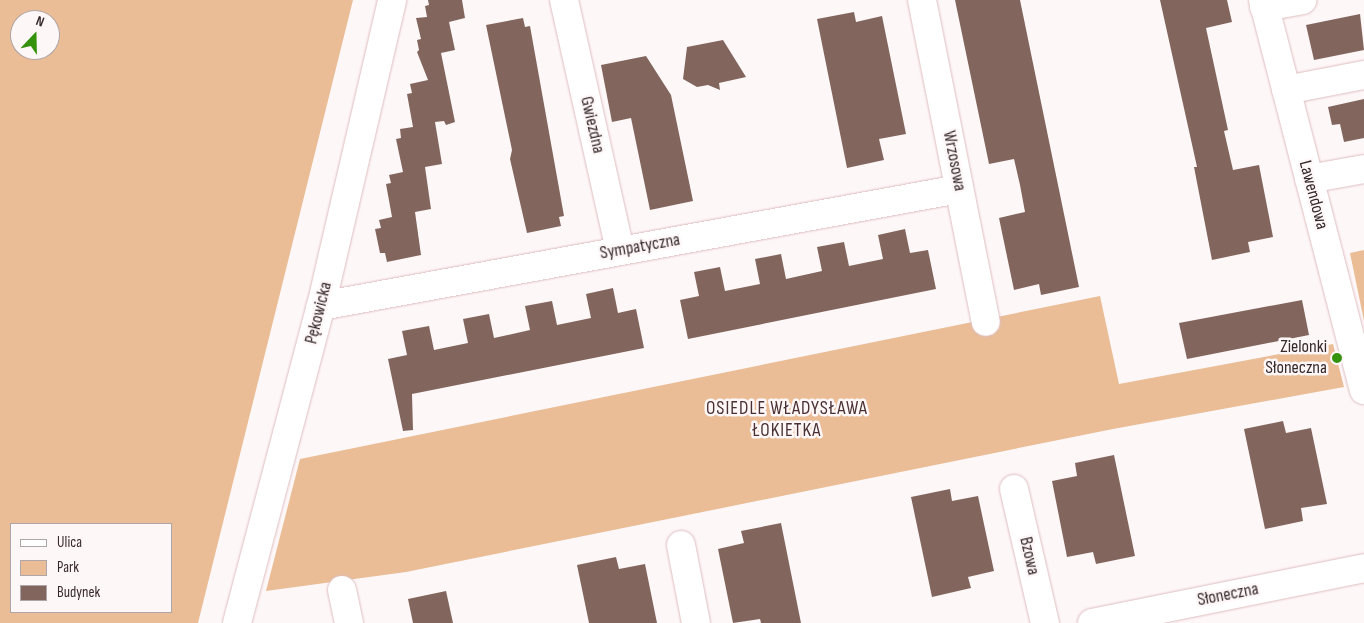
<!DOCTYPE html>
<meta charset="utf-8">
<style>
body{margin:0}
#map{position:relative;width:1364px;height:623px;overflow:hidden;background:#fef7f8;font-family:"Sofia Sans Condensed",sans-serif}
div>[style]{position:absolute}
.green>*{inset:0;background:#eabd96}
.building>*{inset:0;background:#82665e}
.roads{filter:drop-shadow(0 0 1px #debdc0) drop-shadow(0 0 1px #debdc0)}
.minor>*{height:28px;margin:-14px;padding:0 14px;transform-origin:14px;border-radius:14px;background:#fff}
.dots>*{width:14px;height:14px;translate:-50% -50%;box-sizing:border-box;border:2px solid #fef7f8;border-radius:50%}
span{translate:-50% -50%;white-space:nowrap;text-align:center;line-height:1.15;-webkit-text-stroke:5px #fef7f8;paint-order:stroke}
.street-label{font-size:18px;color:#372a2b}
.poi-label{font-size:18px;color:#372a2b}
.right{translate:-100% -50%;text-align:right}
.neighbourhood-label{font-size:19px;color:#4a3033;letter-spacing:1px}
.legend{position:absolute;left:10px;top:523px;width:162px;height:90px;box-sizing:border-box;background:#fef7f8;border:1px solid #aea5a6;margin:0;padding:6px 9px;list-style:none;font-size:15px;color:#372a2b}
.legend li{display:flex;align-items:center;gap:10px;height:25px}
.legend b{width:25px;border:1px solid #aea5a6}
.north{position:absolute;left:10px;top:10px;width:50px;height:50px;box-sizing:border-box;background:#fef7f8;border:1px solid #aea5a6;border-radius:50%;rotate:21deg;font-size:14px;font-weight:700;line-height:20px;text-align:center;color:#372a2b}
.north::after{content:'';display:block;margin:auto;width:18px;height:22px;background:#35920d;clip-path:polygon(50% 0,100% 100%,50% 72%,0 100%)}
</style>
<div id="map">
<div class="green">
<div style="clip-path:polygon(evenodd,0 0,353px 0,198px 623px,0 623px,0 0,20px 20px,50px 20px,50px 50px,20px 50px,20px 20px,0 0,171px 524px,171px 612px,11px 612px,11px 524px,171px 524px)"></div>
<div style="clip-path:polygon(1364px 250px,1364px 321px,1350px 253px)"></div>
<div style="clip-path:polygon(1100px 296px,1119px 384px,1333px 344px,1344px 387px,1113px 429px,406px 572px,266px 591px,300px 459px)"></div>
</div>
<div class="building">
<div style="clip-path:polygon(428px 0,462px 0,465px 18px,449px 22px,455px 50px,441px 53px,455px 122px,446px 125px,444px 121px,435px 122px,442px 164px,425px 167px,431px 209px,415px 212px,421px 255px,387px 262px,385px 253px,380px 253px,375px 229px,381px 228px,379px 220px,392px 217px,386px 184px,391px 183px,389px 175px,403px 172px,396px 139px,401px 138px,400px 129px,413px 127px,407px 94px,412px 93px,410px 84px,428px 80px,417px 52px,419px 50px,417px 40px,421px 39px,416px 18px,427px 17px,425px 6px,429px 5px)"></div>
<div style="clip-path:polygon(955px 0,1020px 0,1079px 287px,1041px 295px,1039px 284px,1014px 290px,999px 218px,1025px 212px,1020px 185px,1014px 159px,989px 164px)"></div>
<div style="clip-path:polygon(1160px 0,1227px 0,1232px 22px,1206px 28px,1228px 130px,1224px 131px,1233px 170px,1259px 165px,1273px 237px,1248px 242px,1250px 252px,1212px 260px,1194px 167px,1197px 167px)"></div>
<div style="clip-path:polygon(854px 12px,856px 22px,882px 16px,906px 134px,879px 139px,884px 160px,847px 168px,817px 19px)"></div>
<div style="clip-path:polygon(1360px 14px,1364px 50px,1314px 60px,1306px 25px)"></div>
<div style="clip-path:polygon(523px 18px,525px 27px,530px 26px,564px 216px,559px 217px,561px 226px,527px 233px,510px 159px,512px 150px,486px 25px)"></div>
<div style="clip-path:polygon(723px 40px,746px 77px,719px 83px,720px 90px,708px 85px,697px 87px,683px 79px,687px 47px)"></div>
<div style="clip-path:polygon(646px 56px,671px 95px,693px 201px,650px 210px,631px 118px,612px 122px,601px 65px)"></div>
<div style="clip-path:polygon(1364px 99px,1364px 138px,1344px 142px,1340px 124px,1332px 125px,1328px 107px)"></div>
<div style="clip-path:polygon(905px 229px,910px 253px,928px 250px,936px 289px,688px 339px,680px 300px,699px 296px,694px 272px,720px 267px,725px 291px,760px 284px,755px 259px,781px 254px,786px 279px,822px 271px,817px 247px,844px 242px,849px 266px,883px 259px,878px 235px)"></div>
<div style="clip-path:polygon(613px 288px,618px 313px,636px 309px,644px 348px,412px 394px,413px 430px,403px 431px,388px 359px,407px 355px,402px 331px,429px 326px,434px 350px,468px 343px,463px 319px,489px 314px,494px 338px,530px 330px,525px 306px,552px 301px,557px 325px,591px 318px,586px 294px)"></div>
<div style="clip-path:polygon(1302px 300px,1309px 335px,1187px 359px,1179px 323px)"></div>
<div style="clip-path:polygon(1283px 421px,1286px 433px,1311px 428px,1327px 504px,1301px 508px,1303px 521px,1265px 529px,1244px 429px)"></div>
<div style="clip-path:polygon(1114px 455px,1135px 556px,1096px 564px,1093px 552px,1067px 557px,1052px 481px,1077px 476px,1075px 463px)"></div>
<div style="clip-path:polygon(950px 489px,952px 501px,978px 496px,994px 571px,968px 577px,971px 588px,932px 597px,911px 497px)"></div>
<div style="clip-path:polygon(781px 523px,801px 623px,761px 623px,760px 619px,733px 623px,718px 549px,744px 543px,741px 531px)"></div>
<div style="clip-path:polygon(616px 557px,619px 569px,645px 564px,657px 623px,589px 623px,577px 565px)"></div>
<div style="clip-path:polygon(446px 591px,453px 623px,413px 623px,408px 599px)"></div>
</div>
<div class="roads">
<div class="minor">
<div style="left:564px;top:0;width:256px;rotate:77.4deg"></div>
<div style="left:922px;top:0;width:328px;rotate:78.8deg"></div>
<div style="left:1263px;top:0;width:403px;rotate:75.5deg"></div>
<div style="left:1264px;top:7px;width:39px;rotate:-10deg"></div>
<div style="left:1286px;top:90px;width:79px;rotate:-10.9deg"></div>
<div style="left:1309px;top:179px;width:56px;rotate:-10.3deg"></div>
<div style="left:321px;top:306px;width:649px;rotate:-10.39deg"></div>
<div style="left:1014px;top:489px;width:138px;rotate:77deg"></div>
<div style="left:681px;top:545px;width:79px;rotate:79.1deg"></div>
<div style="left:342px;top:590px;width:34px;rotate:78deg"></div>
<div style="left:237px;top:623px;width:328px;rotate:-75.2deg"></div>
<div style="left:321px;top:306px;width:314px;rotate:-76.9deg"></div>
<div style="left:1092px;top:623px;width:278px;rotate:-11.4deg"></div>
</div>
</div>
<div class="dots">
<div style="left:1337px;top:358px;background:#35920d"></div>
</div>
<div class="street-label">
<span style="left:592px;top:125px;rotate:77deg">Gwiezdna</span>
<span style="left:954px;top:161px;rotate:79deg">Wrzosowa</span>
<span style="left:1313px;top:195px;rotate:75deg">Lawendowa</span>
<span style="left:640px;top:247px;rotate:-10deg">Sympatyczna</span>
<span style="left:319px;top:313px;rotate:-76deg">Pękowicka</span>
<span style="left:1029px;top:556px;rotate:77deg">Bzowa</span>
<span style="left:1228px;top:595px;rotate:-11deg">Słoneczna</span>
</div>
<div class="poi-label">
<span class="right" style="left:1327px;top:358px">Zielonki<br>Słoneczna</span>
</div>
<div class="neighbourhood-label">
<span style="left:787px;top:420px">OSIEDLE WŁADYSŁAWA<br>ŁOKIETKA</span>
</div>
<ul class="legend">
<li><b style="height:6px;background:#fff"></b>Ulica</li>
<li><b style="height:14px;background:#eabd96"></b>Park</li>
<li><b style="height:14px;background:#82665e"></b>Budynek</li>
</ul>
<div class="north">N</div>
</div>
